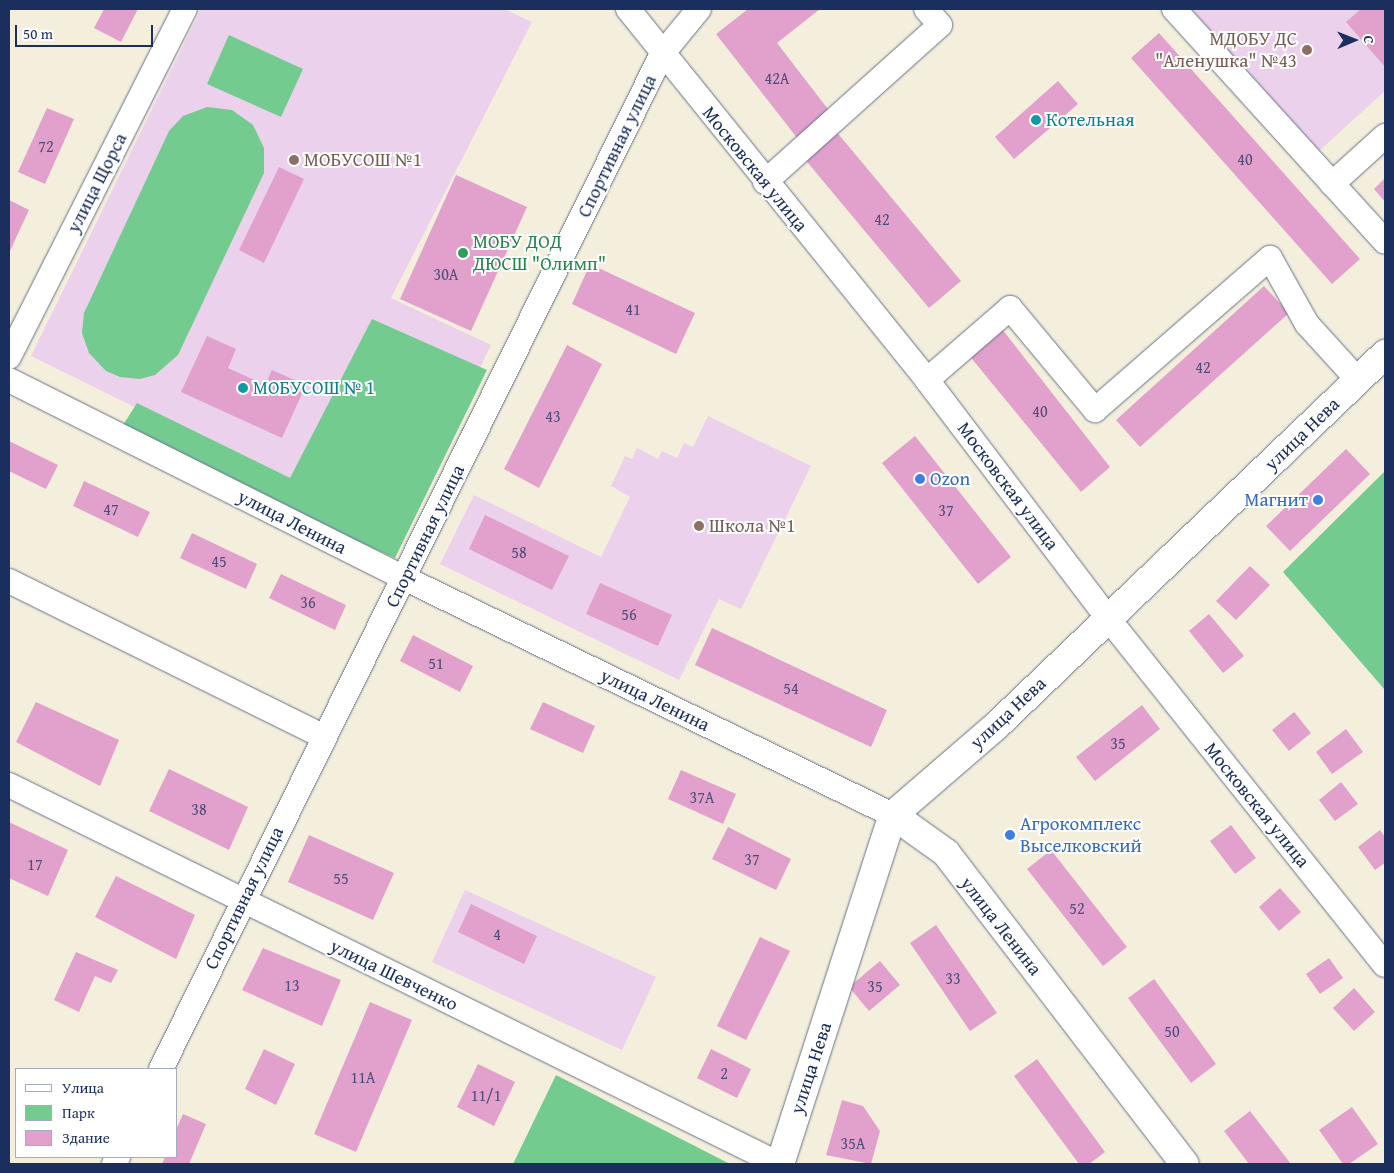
<!DOCTYPE html>
<meta charset="utf-8">
<style>
body{margin:0}
#map{position:relative;width:1394px;height:1173px;overflow:hidden;background:#f4efdc;font-family:"Gentium Book Plus",serif}
div>[style]{position:absolute}
.built>*{inset:0;background:#ebd1eb}
.green>*{inset:0;background:#74cb90}
.building>*{inset:0;background:#e2a1cd}
.roads{filter:drop-shadow(0 0 1px #67728a) drop-shadow(0 0 1px #67728a)}
.minor>*{height:24px;margin:-12px;padding:0 12px;transform-origin:12px;border-radius:12px;background:#fff}
.major>*{height:28px;margin:-14px;padding:0 14px;transform-origin:14px;border-radius:14px;background:#fff}
.dots>*{width:14px;height:14px;translate:-50% -50%;box-sizing:border-box;border:2px solid #fff;border-radius:50%}
span{translate:-50% -50%;white-space:nowrap;text-align:center;line-height:1.15;-webkit-text-stroke:4px #fff;paint-order:stroke}
.number-label{font-size:16px;color:#4d4c7a}
.number-label span{-webkit-text-stroke-width:0}
.education-label{font-size:19px;color:#785e54}
.right{translate:-100% -50%;text-align:right}
.left{translate:0 -50%;text-align:left}
.culture-label{font-size:19px;color:#0d838f}
.street-label{font-size:19px;color:#1b2f5e}
.leisure-label{font-size:19px;color:#27864d}
.shop-label{font-size:19px;color:#366cbe}
.frame{position:absolute;inset:0;border:10px solid #1b2f5e;pointer-events:none}
.legend{position:absolute;left:15px;top:1068px;width:162px;height:90px;box-sizing:border-box;background:#fff;border:1px solid #a4acbf;margin:0;padding:6px 9px;list-style:none;font-size:15px;color:#1b2f5e}
.legend li{display:flex;align-items:center;gap:10px;height:25px}
.legend b{width:25px;border:1px solid #a4acbf}
.north{position:absolute;left:1329px;top:15px;width:50px;height:50px;-webkit-text-stroke:4px #fff;paint-order:stroke;rotate:89deg;font-size:14px;font-weight:700;line-height:20px;text-align:center;color:#1b2f5e}
.north::after{content:'';display:block;margin:auto;width:18px;height:22px;background:#1b2f5e;clip-path:polygon(50% 0,100% 100%,50% 72%,0 100%)}
.scale{position:absolute;left:15px;top:25px;width:138px;height:22px;box-sizing:border-box;border:2px solid #1b2f5e;border-top:0;padding-left:6px;font-size:15px;line-height:18px;white-space:nowrap;color:#1b2f5e;-webkit-text-stroke:4px #fff;paint-order:stroke}
</style>
<div id="map">
<div class="built">
<div style="clip-path:polygon(201px 9px,504px 9px,532px 22px,391px 298px,491px 345px,399px 537px,31px 356px)"></div>
<div style="clip-path:polygon(1191px 9px,1385px 9px,1385px 91px,1319px 151px)"></div>
<div style="clip-path:polygon(708px 416px,811px 466px,741px 609px,719px 599px,679px 680px,440px 564px,474px 495px,601px 557px,630px 497px,611px 486px,625px 456px,632px 459px,637px 448px,658px 459px,662px 451px,677px 458px,684px 443px,693px 447px)"></div>
<div style="clip-path:polygon(465px 890px,656px 977px,622px 1050px,432px 962px)"></div>
</div>
<div class="green">
<div style="clip-path:polygon(229px 35px,303px 69px,281px 117px,207px 84px)"></div>
<div style="clip-path:polygon(207px 107px,232px 110px,253px 125px,264px 148px,264px 173px,178px 355px,155px 375px,140px 379px,120px 377px,106px 371px,89px 353px,82px 333px,84px 313px,169px 131px,183px 116px)"></div>
<div style="clip-path:polygon(372px 319px,487px 370px,395px 558px,277px 505px,123px 425px,137px 403px,290px 478px)"></div>
<div style="clip-path:polygon(1385px 471px,1385px 690px,1283px 572px)"></div>
<div style="clip-path:polygon(556px 1075px,730px 1164px,513px 1164px)"></div>
</div>
<div class="building">
<div style="clip-path:polygon(104px 9px,138px 9px,121px 42px,94px 28px)"></div>
<div style="clip-path:polygon(748px 9px,820px 9px,777px 43px,831px 113px,798px 139px,716px 34px)"></div>
<div style="clip-path:polygon(1361px 9px,1385px 9px,1385px 67px,1346px 22px)"></div>
<div style="clip-path:polygon(1159px 33px,1360px 259px,1332px 284px,1131px 58px)"></div>
<div style="clip-path:polygon(1058px 81px,1078px 104px,1014px 159px,995px 137px)"></div>
<div style="clip-path:polygon(47px 108px,74px 119px,45px 184px,18px 172px)"></div>
<div style="clip-path:polygon(835px 130px,961px 281px,929px 308px,803px 157px)"></div>
<div style="clip-path:polygon(279px 167px,304px 179px,264px 263px,239px 250px)"></div>
<div style="clip-path:polygon(456px 175px,527px 207px,471px 331px,400px 299px)"></div>
<div style="clip-path:polygon(1385px 178px,1385px 202px,1374px 189px)"></div>
<div style="clip-path:polygon(9px 200px,29px 210px,9px 253px)"></div>
<div style="clip-path:polygon(590px 264px,695px 313px,676px 354px,572px 304px)"></div>
<div style="clip-path:polygon(1264px 286px,1289px 313px,1140px 447px,1116px 420px)"></div>
<div style="clip-path:polygon(1002px 329px,1110px 467px,1081px 492px,968px 354px)"></div>
<div style="clip-path:polygon(207px 336px,236px 349px,228px 368px,265px 385px,272px 370px,306px 385px,282px 438px,181px 392px)"></div>
<div style="clip-path:polygon(567px 345px,602px 364px,539px 488px,504px 469px)"></div>
<div style="clip-path:polygon(915px 436px,1011px 557px,978px 584px,882px 463px)"></div>
<div style="clip-path:polygon(9px 441px,58px 465px,46px 489px,9px 471px)"></div>
<div style="clip-path:polygon(1346px 449px,1370px 474px,1290px 551px,1266px 526px)"></div>
<div style="clip-path:polygon(84px 481px,150px 512px,138px 537px,73px 506px)"></div>
<div style="clip-path:polygon(485px 515px,569px 556px,552px 590px,469px 549px)"></div>
<div style="clip-path:polygon(192px 533px,257px 564px,246px 589px,180px 558px)"></div>
<div style="clip-path:polygon(1250px 566px,1270px 585px,1236px 620px,1216px 601px)"></div>
<div style="clip-path:polygon(281px 574px,346px 605px,335px 630px,269px 598px)"></div>
<div style="clip-path:polygon(600px 583px,672px 615px,658px 646px,586px 614px)"></div>
<div style="clip-path:polygon(1209px 614px,1244px 656px,1223px 673px,1189px 631px)"></div>
<div style="clip-path:polygon(712px 628px,887px 710px,871px 747px,695px 665px)"></div>
<div style="clip-path:polygon(413px 635px,473px 666px,460px 692px,400px 661px)"></div>
<div style="clip-path:polygon(36px 702px,119px 740px,100px 786px,16px 742px)"></div>
<div style="clip-path:polygon(543px 702px,595px 726px,583px 753px,530px 729px)"></div>
<div style="clip-path:polygon(1142px 705px,1160px 729px,1095px 781px,1076px 757px)"></div>
<div style="clip-path:polygon(1294px 712px,1311px 733px,1289px 751px,1272px 730px)"></div>
<div style="clip-path:polygon(1346px 729px,1363px 752px,1332px 774px,1316px 752px)"></div>
<div style="clip-path:polygon(169px 769px,248px 807px,229px 850px,149px 811px)"></div>
<div style="clip-path:polygon(681px 770px,736px 794px,723px 824px,668px 799px)"></div>
<div style="clip-path:polygon(1341px 782px,1358px 804px,1335px 821px,1319px 800px)"></div>
<div style="clip-path:polygon(9px 822px,68px 850px,48px 896px,9px 878px)"></div>
<div style="clip-path:polygon(1231px 825px,1256px 858px,1235px 874px,1210px 841px)"></div>
<div style="clip-path:polygon(728px 827px,791px 859px,776px 890px,712px 859px)"></div>
<div style="clip-path:polygon(1380px 830px,1385px 837px,1385px 863px,1375px 870px,1358px 847px)"></div>
<div style="clip-path:polygon(309px 835px,394px 873px,373px 920px,288px 882px)"></div>
<div style="clip-path:polygon(1051px 850px,1127px 947px,1103px 966px,1027px 869px)"></div>
<div style="clip-path:polygon(116px 876px,195px 915px,176px 959px,95px 917px)"></div>
<div style="clip-path:polygon(1280px 888px,1301px 912px,1279px 931px,1259px 907px)"></div>
<div style="clip-path:polygon(471px 904px,537px 936px,524px 964px,458px 932px)"></div>
<div style="clip-path:polygon(936px 925px,997px 1013px,970px 1031px,910px 943px)"></div>
<div style="clip-path:polygon(760px 937px,790px 951px,746px 1040px,717px 1026px)"></div>
<div style="clip-path:polygon(263px 948px,341px 980px,322px 1026px,242px 990px)"></div>
<div style="clip-path:polygon(76px 952px,118px 970px,111px 983px,95px 976px,79px 1012px,54px 1000px)"></div>
<div style="clip-path:polygon(1329px 958px,1343px 978px,1320px 994px,1306px 974px)"></div>
<div style="clip-path:polygon(880px 961px,900px 985px,869px 1011px,849px 987px)"></div>
<div style="clip-path:polygon(1154px 979px,1216px 1064px,1191px 1083px,1128px 998px)"></div>
<div style="clip-path:polygon(1354px 988px,1375px 1012px,1354px 1031px,1333px 1008px)"></div>
<div style="clip-path:polygon(370px 1002px,412px 1020px,356px 1152px,314px 1134px)"></div>
<div style="clip-path:polygon(264px 1049px,295px 1064px,276px 1105px,245px 1089px)"></div>
<div style="clip-path:polygon(711px 1049px,751px 1069px,737px 1098px,697px 1078px)"></div>
<div style="clip-path:polygon(1037px 1059px,1105px 1152px,1089px 1164px,1079px 1164px,1014px 1076px)"></div>
<div style="clip-path:polygon(478px 1064px,515px 1082px,494px 1126px,457px 1107px)"></div>
<div style="clip-path:polygon(842px 1100px,863px 1106px,880px 1131px,871px 1164px,826px 1155px)"></div>
<div style="clip-path:polygon(1352px 1107px,1378px 1144px,1349px 1164px,1343px 1164px,1319px 1130px)"></div>
<div style="clip-path:polygon(1250px 1111px,1291px 1164px,1249px 1164px,1224px 1131px)"></div>
<div style="clip-path:polygon(183px 1114px,206px 1124px,189px 1164px,162px 1164px,165px 1157px,176px 1157px,176px 1130px)"></div>
</div>
<div class="roads">
<div class="minor">
<div style="left:628px;top:9px;width:476px;rotate:51.1deg"></div>
<div style="left:927px;top:380px;width:298px;rotate:52.8deg"></div>
<div style="left:1107px;top:617px;width:445px;rotate:51.4deg"></div>
<div style="left:1174px;top:9px;width:314px;rotate:47.8deg"></div>
<div style="left:765px;top:182px;width:235px;rotate:-41.9deg"></div>
<div style="left:940px;top:25px;width:21px;rotate:-131deg"></div>
<div style="left:1332px;top:184px;width:72px;rotate:-42.2deg"></div>
<div style="left:9px;top:357px;width:390px;rotate:-63.2deg"></div>
<div style="left:9px;top:380px;width:442px;rotate:26.6deg"></div>
<div style="left:404px;top:578px;width:543px;rotate:25.86deg"></div>
<div style="left:927px;top:380px;width:110px;rotate:-40.9deg"></div>
<div style="left:1010px;top:308px;width:133px;rotate:50.2deg"></div>
<div style="left:1095px;top:410px;width:232px;rotate:-41deg"></div>
<div style="left:1270px;top:258px;width:76px;rotate:60.7deg"></div>
<div style="left:1307px;top:324px;width:76px;rotate:47.7deg"></div>
<div style="left:9px;top:581px;width:352px;rotate:26.3deg"></div>
<div style="left:9px;top:785px;width:858px;rotate:26.21deg"></div>
<div style="left:161px;top:1069px;width:1132px;rotate:-63.73deg"></div>
<div style="left:662px;top:54px;width:58px;rotate:-50.6deg"></div>
<div style="left:114px;top:1164px;width:8px;rotate:-60deg"></div>
</div>
<div class="major">
<div style="left:893px;top:815px;width:65px;rotate:35.6deg"></div>
<div style="left:946px;top:853px;width:392px;rotate:52.5deg"></div>
<div style="left:780px;top:1164px;width:367px;rotate:-72.1deg"></div>
<div style="left:893px;top:815px;width:135px;rotate:-40.8deg"></div>
<div style="left:995px;top:727px;width:540px;rotate:-43.72deg"></div>
</div>
</div>
<div class="dots">
<div style="left:1307px;top:50px;background:#8d6e63"></div>
<div style="left:1036px;top:120px;background:#0f9aa8"></div>
<div style="left:294px;top:160px;background:#8d6e63"></div>
<div style="left:463px;top:253px;background:#2e9e5b"></div>
<div style="left:243px;top:388px;background:#0f9aa8"></div>
<div style="left:920px;top:479px;background:#3f7fe0"></div>
<div style="left:1318px;top:500px;background:#3f7fe0"></div>
<div style="left:699px;top:526px;background:#8d6e63"></div>
<div style="left:1010px;top:835px;background:#3f7fe0"></div>
</div>
<div class="number-label">
<span style="left:777px;top:78px">42А</span>
<span style="left:46px;top:146px">72</span>
<span style="left:1245px;top:159px">40</span>
<span style="left:882px;top:219px">42</span>
<span style="left:446px;top:274px">30А</span>
<span style="left:633px;top:309px">41</span>
<span style="left:1203px;top:367px">42</span>
<span style="left:1040px;top:411px">40</span>
<span style="left:553px;top:416px">43</span>
<span style="left:111px;top:509px">47</span>
<span style="left:946px;top:510px">37</span>
<span style="left:519px;top:552px">58</span>
<span style="left:219px;top:561px">45</span>
<span style="left:308px;top:602px">36</span>
<span style="left:629px;top:614px">56</span>
<span style="left:436px;top:663px">51</span>
<span style="left:791px;top:688px">54</span>
<span style="left:1118px;top:743px">35</span>
<span style="left:702px;top:797px">37А</span>
<span style="left:199px;top:809px">38</span>
<span style="left:752px;top:859px">37</span>
<span style="left:35px;top:864px">17</span>
<span style="left:341px;top:878px">55</span>
<span style="left:1077px;top:908px">52</span>
<span style="left:497px;top:934px">4</span>
<span style="left:953px;top:978px">33</span>
<span style="left:292px;top:985px">13</span>
<span style="left:875px;top:986px">35</span>
<span style="left:1172px;top:1031px">50</span>
<span style="left:724px;top:1073px">2</span>
<span style="left:363px;top:1077px">11А</span>
<span style="left:486px;top:1095px">11/1</span>
<span style="left:853px;top:1143px">35А</span>
</div>
<div class="education-label">
<span class="right" style="left:1297px;top:50px">МДОБУ ДС<br>"Аленушка" №43</span>
<span class="left" style="left:304px;top:160px">МОБУСОШ №1</span>
<span class="left" style="left:709px;top:526px">Школа №1</span>
</div>
<div class="culture-label">
<span class="left" style="left:1046px;top:120px">Котельная</span>
<span class="left" style="left:253px;top:388px">МОБУСОШ № 1</span>
</div>
<div class="street-label">
<span style="left:617px;top:146px;rotate:-64deg">Спортивная улица</span>
<span style="left:755px;top:169px;rotate:51deg">Московская улица</span>
<span style="left:97px;top:183px;rotate:-63deg">улица Щорса</span>
<span style="left:1302px;top:434px;rotate:-44deg">улица Нева</span>
<span style="left:1008px;top:486px;rotate:53deg">Московская улица</span>
<span style="left:292px;top:522px;rotate:27deg">улица Ленина</span>
<span style="left:425px;top:536px;rotate:-64deg">Спортивная улица</span>
<span style="left:655px;top:700px;rotate:26deg">улица Ленина</span>
<span style="left:1008px;top:713px;rotate:-43deg">улица Нева</span>
<span style="left:1257px;top:805px;rotate:51deg">Московская улица</span>
<span style="left:244px;top:898px;rotate:-64deg">Спортивная улица</span>
<span style="left:1001px;top:926px;rotate:52deg">улица Ленина</span>
<span style="left:394px;top:975px;rotate:26deg">улица Шевченко</span>
<span style="left:811px;top:1068px;rotate:-72deg">улица Нева</span>
</div>
<div class="leisure-label">
<span class="left" style="left:473px;top:253px">МОБУ ДОД<br>ДЮСШ "Олимп"</span>
</div>
<div class="shop-label">
<span class="left" style="left:930px;top:479px">Ozon</span>
<span class="right" style="left:1308px;top:500px">Магнит</span>
<span class="left" style="left:1020px;top:835px">Агрокомплекс<br>Выселковский</span>
</div>
<div class="frame"></div>
<ul class="legend">
<li><b style="height:6px;background:#fff"></b>Улица</li>
<li><b style="height:14px;background:#74cb90"></b>Парк</li>
<li><b style="height:14px;background:#e2a1cd"></b>Здание</li>
</ul>
<div class="north">С</div>
<div class="scale">50 m</div>
</div>
